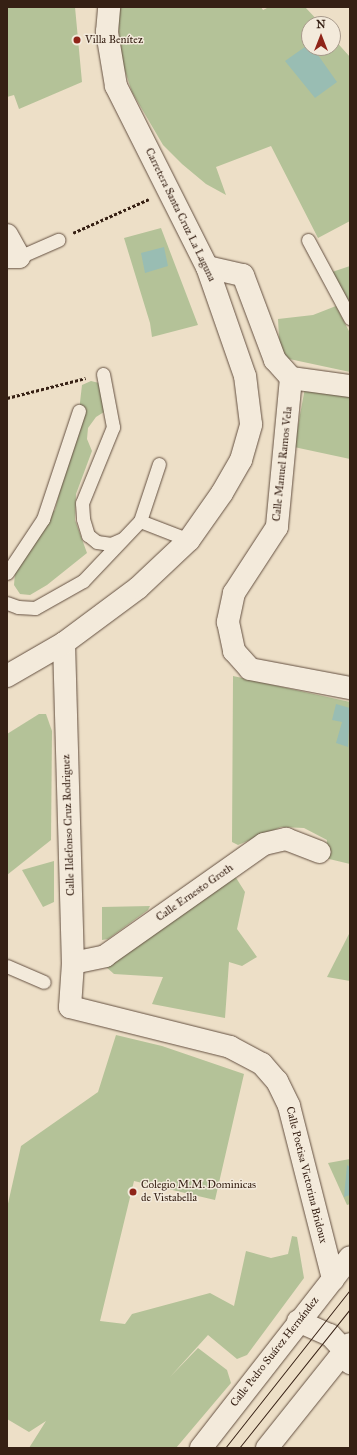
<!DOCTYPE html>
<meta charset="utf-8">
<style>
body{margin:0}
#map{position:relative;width:357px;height:1455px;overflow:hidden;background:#eddfc7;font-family:"IM FELL Great Primer",serif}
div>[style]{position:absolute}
.green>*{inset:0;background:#b4c298}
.water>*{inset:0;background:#99bdb3}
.path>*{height:2.5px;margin-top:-1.25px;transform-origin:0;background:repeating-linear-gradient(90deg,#362014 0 3px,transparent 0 5px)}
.roads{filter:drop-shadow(0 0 1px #645041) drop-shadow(0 0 1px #645041)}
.service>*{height:13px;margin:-6.5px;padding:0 6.5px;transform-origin:6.5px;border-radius:6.5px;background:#f3eadb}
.minor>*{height:22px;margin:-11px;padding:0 11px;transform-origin:11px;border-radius:11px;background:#f3eadb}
.tertiary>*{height:22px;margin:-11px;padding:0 11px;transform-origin:11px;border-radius:11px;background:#f3eadb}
.secondary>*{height:22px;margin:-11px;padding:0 11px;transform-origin:11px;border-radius:11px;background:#f3eadb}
.tram>*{height:1px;margin:-0.5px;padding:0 0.5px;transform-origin:0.5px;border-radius:0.5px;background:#362014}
.dots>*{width:11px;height:11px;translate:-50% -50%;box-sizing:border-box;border:2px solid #f3eadb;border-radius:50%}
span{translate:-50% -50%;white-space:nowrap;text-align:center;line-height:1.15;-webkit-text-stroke:3px #f3eadb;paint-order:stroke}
.poi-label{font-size:11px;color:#362014}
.left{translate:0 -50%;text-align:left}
.street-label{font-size:11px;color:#362014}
.frame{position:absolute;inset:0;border:8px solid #362014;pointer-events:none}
.north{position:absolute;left:301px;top:16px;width:40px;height:40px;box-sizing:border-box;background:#f3eadb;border:1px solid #a7998b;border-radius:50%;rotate:0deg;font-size:11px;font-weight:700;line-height:16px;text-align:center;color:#362014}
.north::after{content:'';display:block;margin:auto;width:14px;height:18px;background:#8f2418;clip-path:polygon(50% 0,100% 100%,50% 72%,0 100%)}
</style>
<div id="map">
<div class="green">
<div style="clip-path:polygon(7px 7px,75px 7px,82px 82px,19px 109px,14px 95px,7px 97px)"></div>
<div style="clip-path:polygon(120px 7px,261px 7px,263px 10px,269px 7px,305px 7px,321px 24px,309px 24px,309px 48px,333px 48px,333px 38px,350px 57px,350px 221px,318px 238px,271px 146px,216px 167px,226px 195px,206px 184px,182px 164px,163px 145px,132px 92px,122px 62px,117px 12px)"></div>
<div style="clip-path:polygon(161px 228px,198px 325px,152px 337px,150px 323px,124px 238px)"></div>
<div style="clip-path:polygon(350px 266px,350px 304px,332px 272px)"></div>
<div style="clip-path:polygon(336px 306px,350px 333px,350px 372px,280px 357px,278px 319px,313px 315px)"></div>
<div style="clip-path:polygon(91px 381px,99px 383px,104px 412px,96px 417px,88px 428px,87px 439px,92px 451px,76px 494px,75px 520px,87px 553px,47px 585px,30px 595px,20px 594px,14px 585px,15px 573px,43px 519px,55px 510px,79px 411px,82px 385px)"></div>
<div style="clip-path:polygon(305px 388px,350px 394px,350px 459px,294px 447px)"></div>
<div style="clip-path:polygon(233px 676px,350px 702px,350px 864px,325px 858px,327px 840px,304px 828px,281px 827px,238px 845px,232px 842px)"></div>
<div style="clip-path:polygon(39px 714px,46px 714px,52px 731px,51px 840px,7px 875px,7px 734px)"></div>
<div style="clip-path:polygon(54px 861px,54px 902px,43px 907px,22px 870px)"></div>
<div style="clip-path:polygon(233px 873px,245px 892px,237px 929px,257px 957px,242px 966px,229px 962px,225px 1018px,152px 1004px,163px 977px,114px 974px,105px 966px)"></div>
<div style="clip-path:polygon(150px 906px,148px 910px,108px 939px,102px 940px,102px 907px)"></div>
<div style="clip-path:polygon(350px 932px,350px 981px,327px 977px)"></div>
<div style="clip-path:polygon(116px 1035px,162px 1046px,244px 1074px,215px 1200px,134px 1181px,100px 1321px,125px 1324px,132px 1314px,210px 1293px,234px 1306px,246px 1251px,271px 1258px,288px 1254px,292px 1236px,297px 1237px,304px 1278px,247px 1355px,237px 1359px,208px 1335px,170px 1377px,198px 1348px,227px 1370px,231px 1383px,176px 1448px,29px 1448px,46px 1421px,29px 1432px,7px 1419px,7px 1208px,21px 1146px,98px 1092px)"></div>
<div style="clip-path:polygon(350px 1159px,350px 1204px,347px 1205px,328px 1163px)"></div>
</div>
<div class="water">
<div style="clip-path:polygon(309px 44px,309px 48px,313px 48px,337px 82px,315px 98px,285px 61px)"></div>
<div style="clip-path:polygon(164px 247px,168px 266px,145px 273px,141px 253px)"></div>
<div style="clip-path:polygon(336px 704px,350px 708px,348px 747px,336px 743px,342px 722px,332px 720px)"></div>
<div style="clip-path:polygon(347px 1165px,350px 1167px,350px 1195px,344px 1197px)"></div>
</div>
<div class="path">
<div style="left:73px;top:233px;width:83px;rotate:-24.1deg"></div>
<div style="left:7px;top:398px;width:81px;rotate:-14.2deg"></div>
</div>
<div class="roads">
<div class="service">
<div style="left:308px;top:240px;width:89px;rotate:61.7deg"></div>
<div style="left:19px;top:257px;width:43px;rotate:-23.6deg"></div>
<div style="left:103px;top:374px;width:54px;rotate:79.3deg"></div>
<div style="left:113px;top:427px;width:82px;rotate:112.2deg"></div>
<div style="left:82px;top:503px;width:16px;rotate:86deg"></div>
<div style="left:83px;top:519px;width:17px;rotate:73deg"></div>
<div style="left:88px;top:535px;width:11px;rotate:38deg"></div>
<div style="left:97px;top:542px;width:14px;rotate:8deg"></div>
<div style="left:111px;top:544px;width:12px;rotate:-24deg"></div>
<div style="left:140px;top:521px;width:53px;rotate:21.2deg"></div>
<div style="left:7px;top:573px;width:65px;rotate:-56.3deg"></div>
<div style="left:43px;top:519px;width:114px;rotate:-71.6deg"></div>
<div style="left:7px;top:603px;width:12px;rotate:20deg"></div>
<div style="left:18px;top:607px;width:17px;rotate:3deg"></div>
<div style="left:35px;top:608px;width:55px;rotate:-29.4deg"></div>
<div style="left:83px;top:581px;width:83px;rotate:-46.5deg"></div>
<div style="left:140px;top:521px;width:60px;rotate:-71.6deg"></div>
<div style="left:7px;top:966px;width:40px;rotate:23.4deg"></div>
</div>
<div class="minor">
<div style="left:7px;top:235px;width:25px;rotate:61deg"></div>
<div style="left:19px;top:257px;width:12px;rotate:180deg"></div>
<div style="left:207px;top:267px;width:37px;rotate:13deg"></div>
<div style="left:243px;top:275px;width:91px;rotate:69.4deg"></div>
<div style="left:275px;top:360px;width:24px;rotate:48deg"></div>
<div style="left:291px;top:378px;width:60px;rotate:7.7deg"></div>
<div style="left:291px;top:378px;width:150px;rotate:95.4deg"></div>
<div style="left:277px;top:527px;width:79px;rotate:123.1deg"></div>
<div style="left:234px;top:593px;width:30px;rotate:102deg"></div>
<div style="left:228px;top:622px;width:30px;rotate:78deg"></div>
<div style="left:234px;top:651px;width:24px;rotate:48deg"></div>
<div style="left:250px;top:669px;width:102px;rotate:10.8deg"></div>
<div style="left:64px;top:643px;width:320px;rotate:88.4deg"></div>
<div style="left:73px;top:963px;width:44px;rotate:93.9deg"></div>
<div style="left:70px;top:1007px;width:165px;rotate:14deg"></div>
<div style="left:230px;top:1047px;width:36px;rotate:28deg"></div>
<div style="left:262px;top:1064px;width:23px;rotate:49deg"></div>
<div style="left:277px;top:1081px;width:28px;rotate:64deg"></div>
<div style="left:289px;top:1106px;width:179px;rotate:75.7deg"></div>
<div style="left:73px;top:963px;width:33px;rotate:-12deg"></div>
<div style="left:105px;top:956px;width:194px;rotate:-35.2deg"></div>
<div style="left:264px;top:844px;width:23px;rotate:-13deg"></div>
<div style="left:286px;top:839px;width:36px;rotate:21deg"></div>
<div style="left:298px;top:1321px;width:35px;rotate:24deg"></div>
<div style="left:330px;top:1335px;width:22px;rotate:47deg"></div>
<div style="left:345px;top:1351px;width:13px;rotate:67deg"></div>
</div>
<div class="tertiary">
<div style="left:201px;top:1448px;width:242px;rotate:-52deg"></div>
<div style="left:267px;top:1448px;width:133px;rotate:-51.4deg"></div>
</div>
<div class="secondary">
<div style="left:7px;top:676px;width:66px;rotate:-30.1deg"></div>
<div style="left:64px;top:643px;width:92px;rotate:-36.6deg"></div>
<div style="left:138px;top:588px;width:70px;rotate:-43.3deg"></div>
<div style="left:189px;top:540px;width:57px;rotate:-54.9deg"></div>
<div style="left:222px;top:493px;width:38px;rotate:-60deg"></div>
<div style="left:241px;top:460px;width:37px;rotate:-74deg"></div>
<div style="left:251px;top:424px;width:48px;rotate:-97.1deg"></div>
<div style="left:245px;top:376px;width:115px;rotate:-109.2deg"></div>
<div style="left:207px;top:267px;width:203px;rotate:-116.7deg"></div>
<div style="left:116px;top:86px;width:55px;rotate:-99.5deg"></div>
<div style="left:107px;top:32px;width:25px;rotate:-85deg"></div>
</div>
</div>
<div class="tram">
<div style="left:225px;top:1448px;width:201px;rotate:-51.7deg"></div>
<div style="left:239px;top:1448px;width:178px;rotate:-51.4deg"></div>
</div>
<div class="dots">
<div style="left:77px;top:40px;background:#8f2418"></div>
<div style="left:133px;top:1192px;background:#8f2418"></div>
</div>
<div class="poi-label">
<span class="left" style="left:85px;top:40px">Villa Benítez</span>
<span class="left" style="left:141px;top:1192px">Colegio M.M. Dominicas<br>de Vistabella</span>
</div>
<div class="street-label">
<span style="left:180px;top:215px;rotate:64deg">Carretera Santa Cruz La Laguna</span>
<span style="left:283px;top:464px;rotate:-84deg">Calle Manuel Ramos Vela</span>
<span style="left:69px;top:825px;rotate:-92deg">Calle Ildefonso Cruz Rodriguez</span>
<span style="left:195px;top:893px;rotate:-35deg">Calle Ernesto Groth</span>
<span style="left:306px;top:1175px;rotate:76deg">Calle Poetisa Victorina Bridoux</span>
<span style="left:275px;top:1352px;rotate:-52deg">Calle Pedro Suárez Hernández</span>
</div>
<div class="frame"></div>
<div class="north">N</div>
</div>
